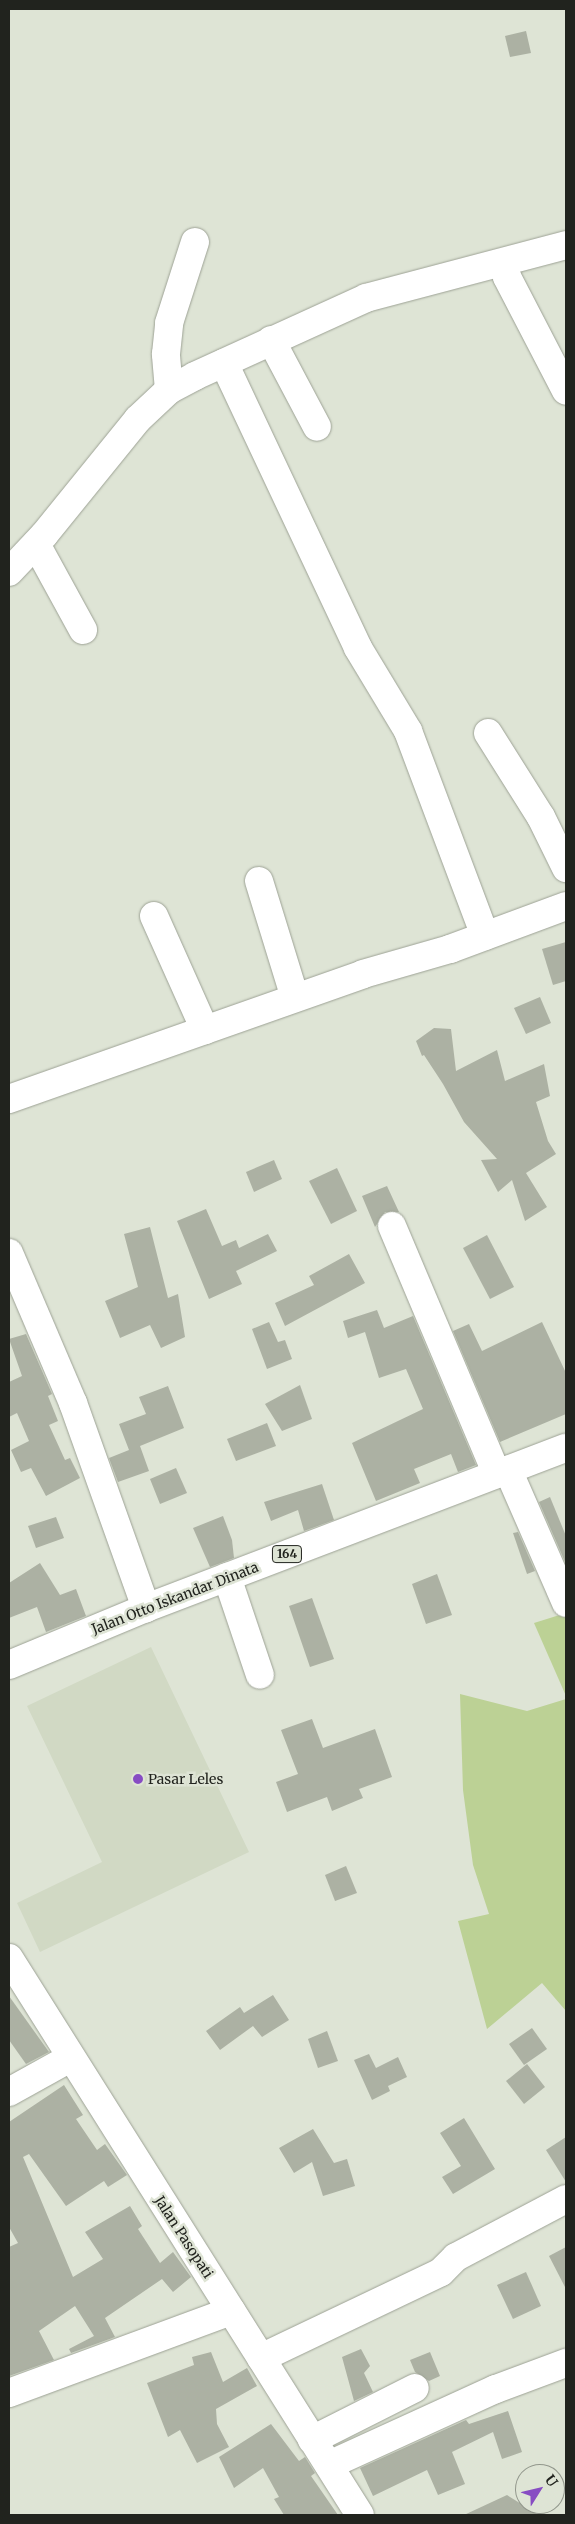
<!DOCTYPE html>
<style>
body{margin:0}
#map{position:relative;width:575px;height:2524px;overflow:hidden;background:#dee4d5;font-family:Merriweather,serif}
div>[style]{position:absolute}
.built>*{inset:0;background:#d1d9c4}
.green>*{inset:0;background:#bcd195}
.building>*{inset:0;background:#acb1a3}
.roads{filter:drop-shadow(0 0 1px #9da295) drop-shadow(0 0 1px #9da295)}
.minor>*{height:28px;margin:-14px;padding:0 14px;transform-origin:14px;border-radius:14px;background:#fff}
.major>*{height:28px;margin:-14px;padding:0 14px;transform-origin:14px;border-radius:14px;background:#fff}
.dots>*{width:14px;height:14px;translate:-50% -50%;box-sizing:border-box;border:2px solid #dee4d5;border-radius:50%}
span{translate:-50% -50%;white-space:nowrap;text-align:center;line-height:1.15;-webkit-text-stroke:5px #dee4d5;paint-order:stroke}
.shield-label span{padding:1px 4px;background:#dee4d5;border:1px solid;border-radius:4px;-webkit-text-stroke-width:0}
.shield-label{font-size:12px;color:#21231e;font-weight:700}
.street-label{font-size:14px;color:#21231e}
.poi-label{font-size:14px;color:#21231e}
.left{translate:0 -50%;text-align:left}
.frame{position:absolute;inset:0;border:10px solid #21231e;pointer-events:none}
.north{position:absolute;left:515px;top:2464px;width:50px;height:50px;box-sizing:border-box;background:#dee4d5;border:1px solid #92978c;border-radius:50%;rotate:54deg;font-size:14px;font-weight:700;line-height:20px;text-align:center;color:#21231e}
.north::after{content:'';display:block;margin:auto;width:18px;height:22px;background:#874cc3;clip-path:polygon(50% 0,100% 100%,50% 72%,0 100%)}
</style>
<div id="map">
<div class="built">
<div style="clip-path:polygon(151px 1647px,249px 1852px,40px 1952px,17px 1903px,102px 1862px,27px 1706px)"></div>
</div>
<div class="green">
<div style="clip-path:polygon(566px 1613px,566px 1696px,534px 1623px)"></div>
<div style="clip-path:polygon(460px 1694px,527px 1711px,566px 1699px,566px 2011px,542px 1983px,487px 2029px,458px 1921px,489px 1914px,473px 1865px,463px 1790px)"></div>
</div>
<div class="building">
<div style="clip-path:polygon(526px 31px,531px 53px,510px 57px,505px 36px)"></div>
<div style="clip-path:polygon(566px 942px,566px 981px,553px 985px,542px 949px)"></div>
<div style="clip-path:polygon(540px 997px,551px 1023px,526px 1034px,514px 1008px)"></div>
<div style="clip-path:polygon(434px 1028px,451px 1029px,456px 1071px,497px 1050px,505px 1081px,544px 1064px,550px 1096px,536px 1102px,548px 1141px,556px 1154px,526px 1173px,547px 1207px,525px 1221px,512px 1180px,498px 1192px,481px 1160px,497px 1159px,464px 1122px,443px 1084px,424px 1055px,422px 1056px,416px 1041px)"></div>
<div style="clip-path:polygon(274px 1160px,282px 1179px,254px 1192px,246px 1172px)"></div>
<div style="clip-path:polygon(337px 1168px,357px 1211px,331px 1224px,309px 1181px)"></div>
<div style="clip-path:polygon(387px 1186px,399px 1212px,385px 1212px,375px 1227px,362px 1196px)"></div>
<div style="clip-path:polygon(206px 1209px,222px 1246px,236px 1240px,239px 1248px,268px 1234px,277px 1251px,236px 1271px,242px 1284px,209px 1299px,177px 1221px)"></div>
<div style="clip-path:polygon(150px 1227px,168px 1298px,178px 1294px,185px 1337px,161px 1348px,150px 1325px,120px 1338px,105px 1301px,138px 1287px,124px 1234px)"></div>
<div style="clip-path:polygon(487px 1235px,514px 1287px,490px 1299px,463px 1248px)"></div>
<div style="clip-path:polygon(349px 1254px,365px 1283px,285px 1326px,275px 1303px,314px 1285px,309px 1276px)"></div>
<div style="clip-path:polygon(377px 1310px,384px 1328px,413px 1316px,476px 1465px,458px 1472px,451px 1454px,414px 1469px,420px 1483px,376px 1501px,352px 1443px,423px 1409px,406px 1369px,379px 1378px,365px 1332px,348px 1338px,343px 1321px)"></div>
<div style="clip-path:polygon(269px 1322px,278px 1342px,285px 1340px,292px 1359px,267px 1369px,252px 1329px)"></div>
<div style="clip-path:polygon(542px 1322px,566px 1373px,566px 1414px,500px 1442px,453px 1331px,469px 1324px,482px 1351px)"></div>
<div style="clip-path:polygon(26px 1334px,52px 1394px,48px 1396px,58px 1421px,49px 1425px,65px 1460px,70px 1458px,80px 1478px,46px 1496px,31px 1468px,21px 1472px,11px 1450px,29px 1441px,17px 1413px,9px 1417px,9px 1382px,22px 1376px,9px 1339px)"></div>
<div style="clip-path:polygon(300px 1385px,312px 1419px,282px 1431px,265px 1404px)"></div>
<div style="clip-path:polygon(168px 1386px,184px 1428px,140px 1446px,149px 1471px,118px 1482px,109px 1458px,129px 1450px,119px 1424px,146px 1414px,139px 1397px)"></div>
<div style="clip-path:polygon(267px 1423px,276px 1446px,236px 1461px,227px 1439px)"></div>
<div style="clip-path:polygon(176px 1468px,187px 1493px,160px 1504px,150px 1479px)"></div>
<div style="clip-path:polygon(322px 1484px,334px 1520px,304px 1531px,298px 1510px,271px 1521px,264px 1502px)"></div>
<div style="clip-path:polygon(550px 1497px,566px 1536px,566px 1564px,539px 1502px)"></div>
<div style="clip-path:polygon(223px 1516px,232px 1540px,234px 1558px,210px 1567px,193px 1528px)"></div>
<div style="clip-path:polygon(56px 1517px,64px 1538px,36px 1548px,28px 1526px)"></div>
<div style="clip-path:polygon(518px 1532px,535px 1571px,527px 1574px,513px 1533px)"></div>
<div style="clip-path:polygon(40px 1563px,60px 1595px,76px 1589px,86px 1616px,46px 1632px,37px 1607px,9px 1618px,9px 1583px)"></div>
<div style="clip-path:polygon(437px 1574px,452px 1615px,426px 1624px,412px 1584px)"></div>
<div style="clip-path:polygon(312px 1598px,334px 1659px,310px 1667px,289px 1606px)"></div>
<div style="clip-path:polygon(312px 1719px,323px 1748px,375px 1729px,392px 1777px,359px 1789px,363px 1798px,332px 1811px,327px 1797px,287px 1812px,276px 1782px,298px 1774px,281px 1730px)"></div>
<div style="clip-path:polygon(346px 1866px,357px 1893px,335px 1901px,325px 1875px)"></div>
<div style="clip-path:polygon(273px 1995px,289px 2020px,262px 2037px,253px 2026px,220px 2050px,206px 2031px,240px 2007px,244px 2013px)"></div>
<div style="clip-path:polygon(9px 1996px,49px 2052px,26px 2064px,9px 2040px)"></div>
<div style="clip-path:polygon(532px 2028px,547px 2049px,524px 2065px,509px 2044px)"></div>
<div style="clip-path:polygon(327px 2031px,338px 2061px,318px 2068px,308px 2039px)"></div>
<div style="clip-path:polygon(369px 2054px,376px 2068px,398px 2057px,407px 2077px,388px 2086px,390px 2091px,372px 2100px,354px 2060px)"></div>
<div style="clip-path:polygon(527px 2064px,545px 2087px,524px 2104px,506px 2081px)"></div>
<div style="clip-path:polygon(64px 2085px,83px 2115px,76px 2119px,97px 2150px,105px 2144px,127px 2175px,108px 2187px,104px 2181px,66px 2206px,29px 2154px,23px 2157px,73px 2277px,103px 2259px,85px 2232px,130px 2206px,142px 2226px,138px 2229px,160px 2263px,173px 2252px,191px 2277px,173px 2292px,162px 2279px,105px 2318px,115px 2337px,71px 2353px,69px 2349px,94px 2336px,75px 2306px,39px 2331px,54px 2360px,9px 2376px,9px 2247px,18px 2243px,9px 2227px,9px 2122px)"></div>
<div style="clip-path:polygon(464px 2118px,495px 2169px,453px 2194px,442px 2177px,461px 2166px,440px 2133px)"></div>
<div style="clip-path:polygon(313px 2129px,334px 2163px,347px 2159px,355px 2186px,323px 2196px,312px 2162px,294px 2173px,279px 2148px)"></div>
<div style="clip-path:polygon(566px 2137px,566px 2182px,546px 2150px)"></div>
<div style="clip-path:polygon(566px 2247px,566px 2289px,549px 2256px)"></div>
<div style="clip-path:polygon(526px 2272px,541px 2306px,513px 2319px,497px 2285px)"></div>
<div style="clip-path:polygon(361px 2349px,370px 2366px,364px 2373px,373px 2392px,354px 2401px,342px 2357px)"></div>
<div style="clip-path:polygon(211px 2352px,223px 2382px,247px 2368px,257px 2386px,216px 2409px,217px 2424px,229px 2447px,197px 2463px,180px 2430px,168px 2437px,147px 2383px,194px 2365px,192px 2357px)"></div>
<div style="clip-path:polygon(430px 2352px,440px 2376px,429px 2381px,415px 2372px,410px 2360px)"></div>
<div style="clip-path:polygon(508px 2411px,522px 2452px,502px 2459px,493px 2432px,452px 2452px,465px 2484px,438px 2495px,427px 2470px,373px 2496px,360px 2468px,466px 2420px,469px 2424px)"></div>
<div style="clip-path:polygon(271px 2424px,299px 2461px,305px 2457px,315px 2473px,311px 2476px,338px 2515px,284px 2515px,274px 2499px,279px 2497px,263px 2468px,234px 2488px,219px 2457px)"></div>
<div style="clip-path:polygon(507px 2495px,539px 2515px,464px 2515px)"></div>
</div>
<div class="roads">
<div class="minor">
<div style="left:504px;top:264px;width:13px;rotate:77deg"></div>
<div style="left:507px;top:277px;width:128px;rotate:62.6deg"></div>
<div style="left:271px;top:340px;width:98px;rotate:62.1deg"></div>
<div style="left:224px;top:363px;width:315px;rotate:64.8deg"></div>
<div style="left:358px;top:648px;width:97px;rotate:58.9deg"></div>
<div style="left:408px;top:731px;width:219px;rotate:69.4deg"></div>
<div style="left:169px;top:390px;width:36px;rotate:-95deg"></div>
<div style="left:166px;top:354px;width:31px;rotate:-84deg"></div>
<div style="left:169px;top:323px;width:85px;rotate:-72.2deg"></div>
<div style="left:36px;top:544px;width:98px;rotate:61.3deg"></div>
<div style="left:9px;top:572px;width:51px;rotate:-46.6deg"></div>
<div style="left:44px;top:535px;width:149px;rotate:-51deg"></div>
<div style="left:138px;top:419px;width:42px;rotate:-43.1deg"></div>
<div style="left:169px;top:390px;width:30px;rotate:-28deg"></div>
<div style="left:195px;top:376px;width:188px;rotate:-24.5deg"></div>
<div style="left:366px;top:298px;width:207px;rotate:-14.8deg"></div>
<div style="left:488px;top:733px;width:99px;rotate:57.8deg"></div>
<div style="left:541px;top:817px;width:57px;rotate:63.9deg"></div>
<div style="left:259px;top:881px;width:122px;rotate:72.9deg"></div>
<div style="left:154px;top:916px;width:125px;rotate:65.9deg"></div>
<div style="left:9px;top:1099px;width:375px;rotate:-19.4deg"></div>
<div style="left:363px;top:974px;width:91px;rotate:-16deg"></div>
<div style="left:450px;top:949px;width:124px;rotate:-20.3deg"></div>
<div style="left:392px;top:1226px;width:269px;rotate:67.1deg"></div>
<div style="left:9px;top:1253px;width:163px;rotate:66.9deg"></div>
<div style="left:73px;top:1403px;width:218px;rotate:70.4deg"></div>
<div style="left:508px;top:1470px;width:145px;rotate:66.4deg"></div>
<div style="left:227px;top:1577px;width:103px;rotate:71.4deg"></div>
<div style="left:9px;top:2092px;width:70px;rotate:-29.1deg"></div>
<div style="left:261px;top:2358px;width:199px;rotate:-25.5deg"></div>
<div style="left:441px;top:2272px;width:21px;rotate:-45deg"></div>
<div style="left:456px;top:2257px;width:124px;rotate:-27.8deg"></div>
<div style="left:9px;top:2393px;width:237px;rotate:-20.3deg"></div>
<div style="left:312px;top:2440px;width:115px;rotate:-26.8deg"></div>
<div style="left:329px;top:2465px;width:183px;rotate:-24.5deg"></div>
<div style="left:496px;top:2389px;width:75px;rotate:-20.4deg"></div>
</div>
<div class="major">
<div style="left:9px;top:1665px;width:148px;rotate:-22.6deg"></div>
<div style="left:146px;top:1608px;width:449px;rotate:-20.9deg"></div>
<div style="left:9px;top:1958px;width:658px;rotate:57.78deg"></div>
</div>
</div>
<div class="dots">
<div style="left:138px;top:1779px;background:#874cc3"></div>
</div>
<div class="shield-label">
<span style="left:287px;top:1554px">164</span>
</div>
<div class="street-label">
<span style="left:175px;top:1598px;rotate:-21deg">Jalan Otto Iskandar Dinata</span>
<span style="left:184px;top:2237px;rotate:57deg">Jalan Pasopati</span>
</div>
<div class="poi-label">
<span class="left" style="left:148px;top:1779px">Pasar Leles</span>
</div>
<div class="frame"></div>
<div class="north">U</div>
</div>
